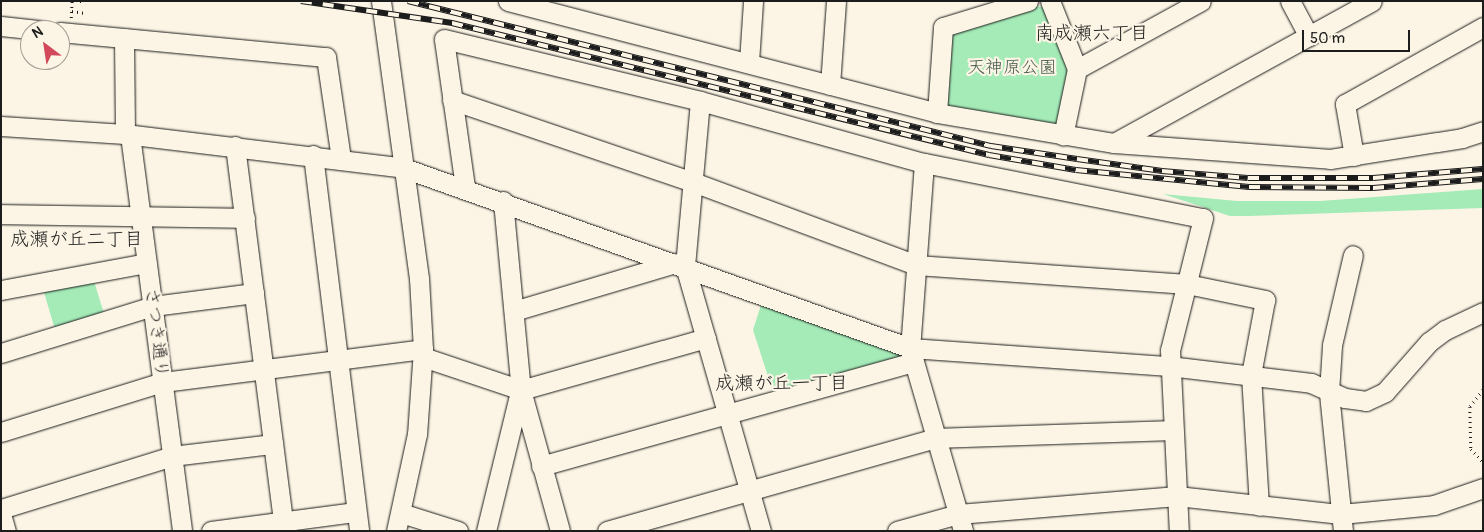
<!DOCTYPE html>
<meta charset="utf-8">
<style>
body{margin:0}
#map{position:relative;width:1484px;height:532px;overflow:hidden;background:#fcf5e5;font-family:Pangolin,"Klee One",sans-serif}
div>[style]{position:absolute}
.green>*{inset:0;background:#a5ebb8}
.path>*{height:2.5px;margin-top:-1.25px;transform-origin:0;background:repeating-linear-gradient(90deg,#1c1c1c 0 1px,transparent 0 5px)}
.roads{filter:drop-shadow(0 0 1px #1c1c1c) drop-shadow(0 0 1px #1c1c1c)}
.minor>*{height:19px;margin:-9.5px;padding:0 9.5px;transform-origin:9.5px;border-radius:9.5px;background:#fcf5e5}
.rail>*{height:5.5px;margin-top:-2.75px;transform-origin:0;background:repeating-linear-gradient(90deg,#fcf5e5 0 11px,#1c1c1c 0 22px);box-sizing:border-box;border-block:1px solid #1c1c1c}
span{translate:-50% -50%;white-space:nowrap;text-align:center;line-height:1.15;-webkit-text-stroke:4.5px #fcf5e5;paint-order:stroke}
.park-label{font-size:18px;color:#455a4b}
.street-label{font-size:18px;color:#1c1c1c}
.neighbourhood-label{font-size:19px;color:#1c1c1c}
.frame{position:absolute;inset:0;border:2px solid #1c1c1c;pointer-events:none}
.north{position:absolute;left:20px;top:20px;width:50px;height:50px;box-sizing:border-box;background:#fcf5e5;border:1px solid #a29e95;border-radius:50%;rotate:329deg;font-size:14px;font-weight:700;line-height:20px;text-align:center;color:#1c1c1c}
.north::after{content:'';display:block;margin:auto;width:18px;height:22px;background:#d1495b;clip-path:polygon(50% 0,100% 100%,50% 72%,0 100%)}
.scale{position:absolute;left:1302px;top:30px;width:108px;height:22px;box-sizing:border-box;border:2px solid #1c1c1c;border-top:0;padding-left:6px;font-size:15px;line-height:18px;white-space:nowrap;color:#1c1c1c;-webkit-text-stroke:4px #fcf5e5;paint-order:stroke}
</style>
<div id="map">
<div class="green">
<div style="clip-path:polygon(1036px 6px,1046px 8px,1069px 72px,1056px 129px,948px 110px,943px 99px,949px 32px)"></div>
<div style="clip-path:polygon(1483px 189px,1483px 208px,1249px 216px,1230px 216px,1163px 194px,1237px 201px,1320px 201px)"></div>
<div style="clip-path:polygon(94px 281px,105px 317px,56px 333px,43px 289px)"></div>
<div style="clip-path:polygon(761px 305px,901px 354px,901px 360px,774px 395px,753px 330px)"></div>
</div>
<div class="path">
<div style="left:80px;top:1px;width:4px;rotate:14deg"></div>
<div style="left:72px;top:11px;width:13px;rotate:9deg"></div>
<div style="left:71px;top:18px;width:17px;rotate:-87deg"></div>
<div style="left:1483px;top:390px;width:21px;rotate:127deg"></div>
<div style="left:1470px;top:407px;width:42px;rotate:88.6deg"></div>
<div style="left:1471px;top:449px;width:18px;rotate:47deg"></div>
</div>
<div class="roads">
<div class="minor">
<div style="left:381px;top:1px;width:280px;rotate:82.2deg"></div>
<div style="left:419px;top:278px;width:71px;rotate:86.8deg"></div>
<div style="left:423px;top:349px;width:85px;rotate:94deg"></div>
<div style="left:417px;top:434px;width:99px;rotate:102.2deg"></div>
<div style="left:508px;top:1px;width:443px;rotate:14.6deg"></div>
<div style="left:937px;top:113px;width:180px;rotate:9.6deg"></div>
<div style="left:1114px;top:143px;width:217px;rotate:4.2deg"></div>
<div style="left:1330px;top:159px;width:134px;rotate:-9deg"></div>
<div style="left:1462px;top:138px;width:22px;rotate:-18deg"></div>
<div style="left:1050px;top:1px;width:73px;rotate:68.3deg"></div>
<div style="left:1077px;top:69px;width:68px;rotate:101.8deg"></div>
<div style="left:1290px;top:1px;width:40px;rotate:62deg"></div>
<div style="left:1px;top:26px;width:39px;rotate:6deg"></div>
<div style="left:60px;top:32px;width:267px;rotate:5.4deg"></div>
<div style="left:326px;top:57px;width:103px;rotate:81.6deg"></div>
<div style="left:124px;top:38px;width:96px;rotate:89.4deg"></div>
<div style="left:749px;top:62px;width:61px;rotate:-86.2deg"></div>
<div style="left:1077px;top:69px;width:141px;rotate:-28.7deg"></div>
<div style="left:830px;top:85px;width:84px;rotate:-85.9deg"></div>
<div style="left:452px;top:100px;width:255px;rotate:18.8deg"></div>
<div style="left:693px;top:182px;width:238px;rotate:20.4deg"></div>
<div style="left:916px;top:265px;width:272px;rotate:4deg"></div>
<div style="left:1187px;top:284px;width:80px;rotate:11.6deg"></div>
<div style="left:1265px;top:300px;width:76px;rotate:100.6deg"></div>
<div style="left:1251px;top:375px;width:131px;rotate:86.5deg"></div>
<div style="left:700px;top:101px;width:166px;rotate:95.2deg"></div>
<div style="left:685px;top:266px;width:276px;rotate:74deg"></div>
<div style="left:937px;top:113px;width:86px;rotate:-86deg"></div>
<div style="left:943px;top:27px;width:89px;rotate:-17deg"></div>
<div style="left:1px;top:126px;width:124px;rotate:3.7deg"></div>
<div style="left:125px;top:134px;width:281px;rotate:6.9deg"></div>
<div style="left:404px;top:168px;width:537px;rotate:19.58deg"></div>
<div style="left:910px;top:348px;width:260px;rotate:4deg"></div>
<div style="left:1169px;top:366px;width:143px;rotate:6.8deg"></div>
<div style="left:1311px;top:383px;width:37px;rotate:24deg"></div>
<div style="left:1345px;top:398px;width:21px;rotate:8deg"></div>
<div style="left:1366px;top:401px;width:21px;rotate:-25deg"></div>
<div style="left:1385px;top:392px;width:67px;rotate:-48.7deg"></div>
<div style="left:1429px;top:342px;width:20px;rotate:-37deg"></div>
<div style="left:1445px;top:330px;width:42px;rotate:-25.3deg"></div>
<div style="left:130px;top:135px;width:399px;rotate:82.5deg"></div>
<div style="left:1114px;top:143px;width:294px;rotate:-28.8deg"></div>
<div style="left:235px;top:146px;width:388px;rotate:82.7deg"></div>
<div style="left:313px;top:155px;width:379px;rotate:83deg"></div>
<div style="left:1354px;top:156px;width:53px;rotate:-99.8deg"></div>
<div style="left:1345px;top:104px;width:158px;rotate:-29.2deg"></div>
<div style="left:924px;top:163px;width:186px;rotate:94.3deg"></div>
<div style="left:910px;top:348px;width:191px;rotate:73.8deg"></div>
<div style="left:465px;top:187px;width:149px;rotate:-98.1deg"></div>
<div style="left:444px;top:39px;width:263px;rotate:13.6deg"></div>
<div style="left:700px;top:101px;width:232px;rotate:15.5deg"></div>
<div style="left:924px;top:163px;width:284px;rotate:11.2deg"></div>
<div style="left:1203px;top:218px;width:136px;rotate:104deg"></div>
<div style="left:1170px;top:350px;width:181px;rotate:87.2deg"></div>
<div style="left:503px;top:201px;width:190px;rotate:84.6deg"></div>
<div style="left:521px;top:390px;width:146px;rotate:74.5deg"></div>
<div style="left:1px;top:214px;width:244px;rotate:0.9deg"></div>
<div style="left:1px;top:290px;width:148px;rotate:-10.5deg"></div>
<div style="left:514px;top:311px;width:168px;rotate:-16.6deg"></div>
<div style="left:1px;top:353px;width:159px;rotate:-17.2deg"></div>
<div style="left:153px;top:306px;width:102px;rotate:-7.3deg"></div>
<div style="left:423px;top:357px;width:103px;rotate:18.6deg"></div>
<div style="left:521px;top:390px;width:192px;rotate:-15.7deg"></div>
<div style="left:1px;top:432px;width:170px;rotate:-17.2deg"></div>
<div style="left:163px;top:382px;width:262px;rotate:-7.2deg"></div>
<div style="left:541px;top:466px;width:387px;rotate:-15.6deg"></div>
<div style="left:1px;top:509px;width:179px;rotate:-17.2deg"></div>
<div style="left:172px;top:456px;width:102px;rotate:-6.8deg"></div>
<div style="left:401px;top:513px;width:60px;rotate:17.5deg"></div>
<div style="left:1px;top:514px;width:18px;rotate:74deg"></div>
<div style="left:211px;top:531px;width:146px;rotate:-7.5deg"></div>
<div style="left:486px;top:531px;width:144px;rotate:-76.3deg"></div>
<div style="left:607px;top:531px;width:342px;rotate:-15.8deg"></div>
<div style="left:936px;top:438px;width:236px;rotate:-1.9deg"></div>
<div style="left:897px;top:531px;width:63px;rotate:-15.6deg"></div>
<div style="left:958px;top:514px;width:220px;rotate:-4.7deg"></div>
<div style="left:1177px;top:496px;width:165px;rotate:6.3deg"></div>
<div style="left:1341px;top:514px;width:93px;rotate:-5.5deg"></div>
<div style="left:1434px;top:505px;width:52px;rotate:-19.1deg"></div>
<div style="left:1343px;top:531px;width:140px;rotate:-95.8deg"></div>
<div style="left:1329px;top:392px;width:47px;rotate:-86.3deg"></div>
<div style="left:1332px;top:345px;width:92px;rotate:-76.9deg"></div>
</div>
</div>
<div class="rail">
<div style="left:301px;top:1px;width:153px;rotate:8.3deg"></div>
<div style="left:452px;top:23px;width:553px;rotate:13.81deg"></div>
<div style="left:989px;top:155px;width:88px;rotate:9.8deg"></div>
<div style="left:1076px;top:170px;width:174px;rotate:5.6deg"></div>
<div style="left:1249px;top:187px;width:124px;rotate:0.5deg"></div>
<div style="left:1373px;top:188px;width:110px;rotate:-4.7deg"></div>
<div style="left:408px;top:1px;width:601px;rotate:13.97deg"></div>
<div style="left:991px;top:146px;width:87px;rotate:8.6deg"></div>
<div style="left:1077px;top:159px;width:86px;rotate:8deg"></div>
<div style="left:1162px;top:171px;width:86px;rotate:4.7deg"></div>
<div style="left:1248px;top:178px;width:125px"></div>
<div style="left:1373px;top:178px;width:110px;rotate:-4.7deg"></div>
</div>
<div class="park-label">
<span style="left:1012px;top:68px">天神原公園</span>
</div>
<div class="street-label">
<span style="left:156px;top:333px;rotate:83deg">さつき通り</span>
</div>
<div class="neighbourhood-label">
<span style="left:1092px;top:34px">南成瀬六丁目</span>
<span style="left:77px;top:240px">成瀬が丘二丁目</span>
<span style="left:782px;top:384px">成瀬が丘一丁目</span>
</div>
<div class="frame"></div>
<div class="north">N</div>
<div class="scale">50 m</div>
</div>
